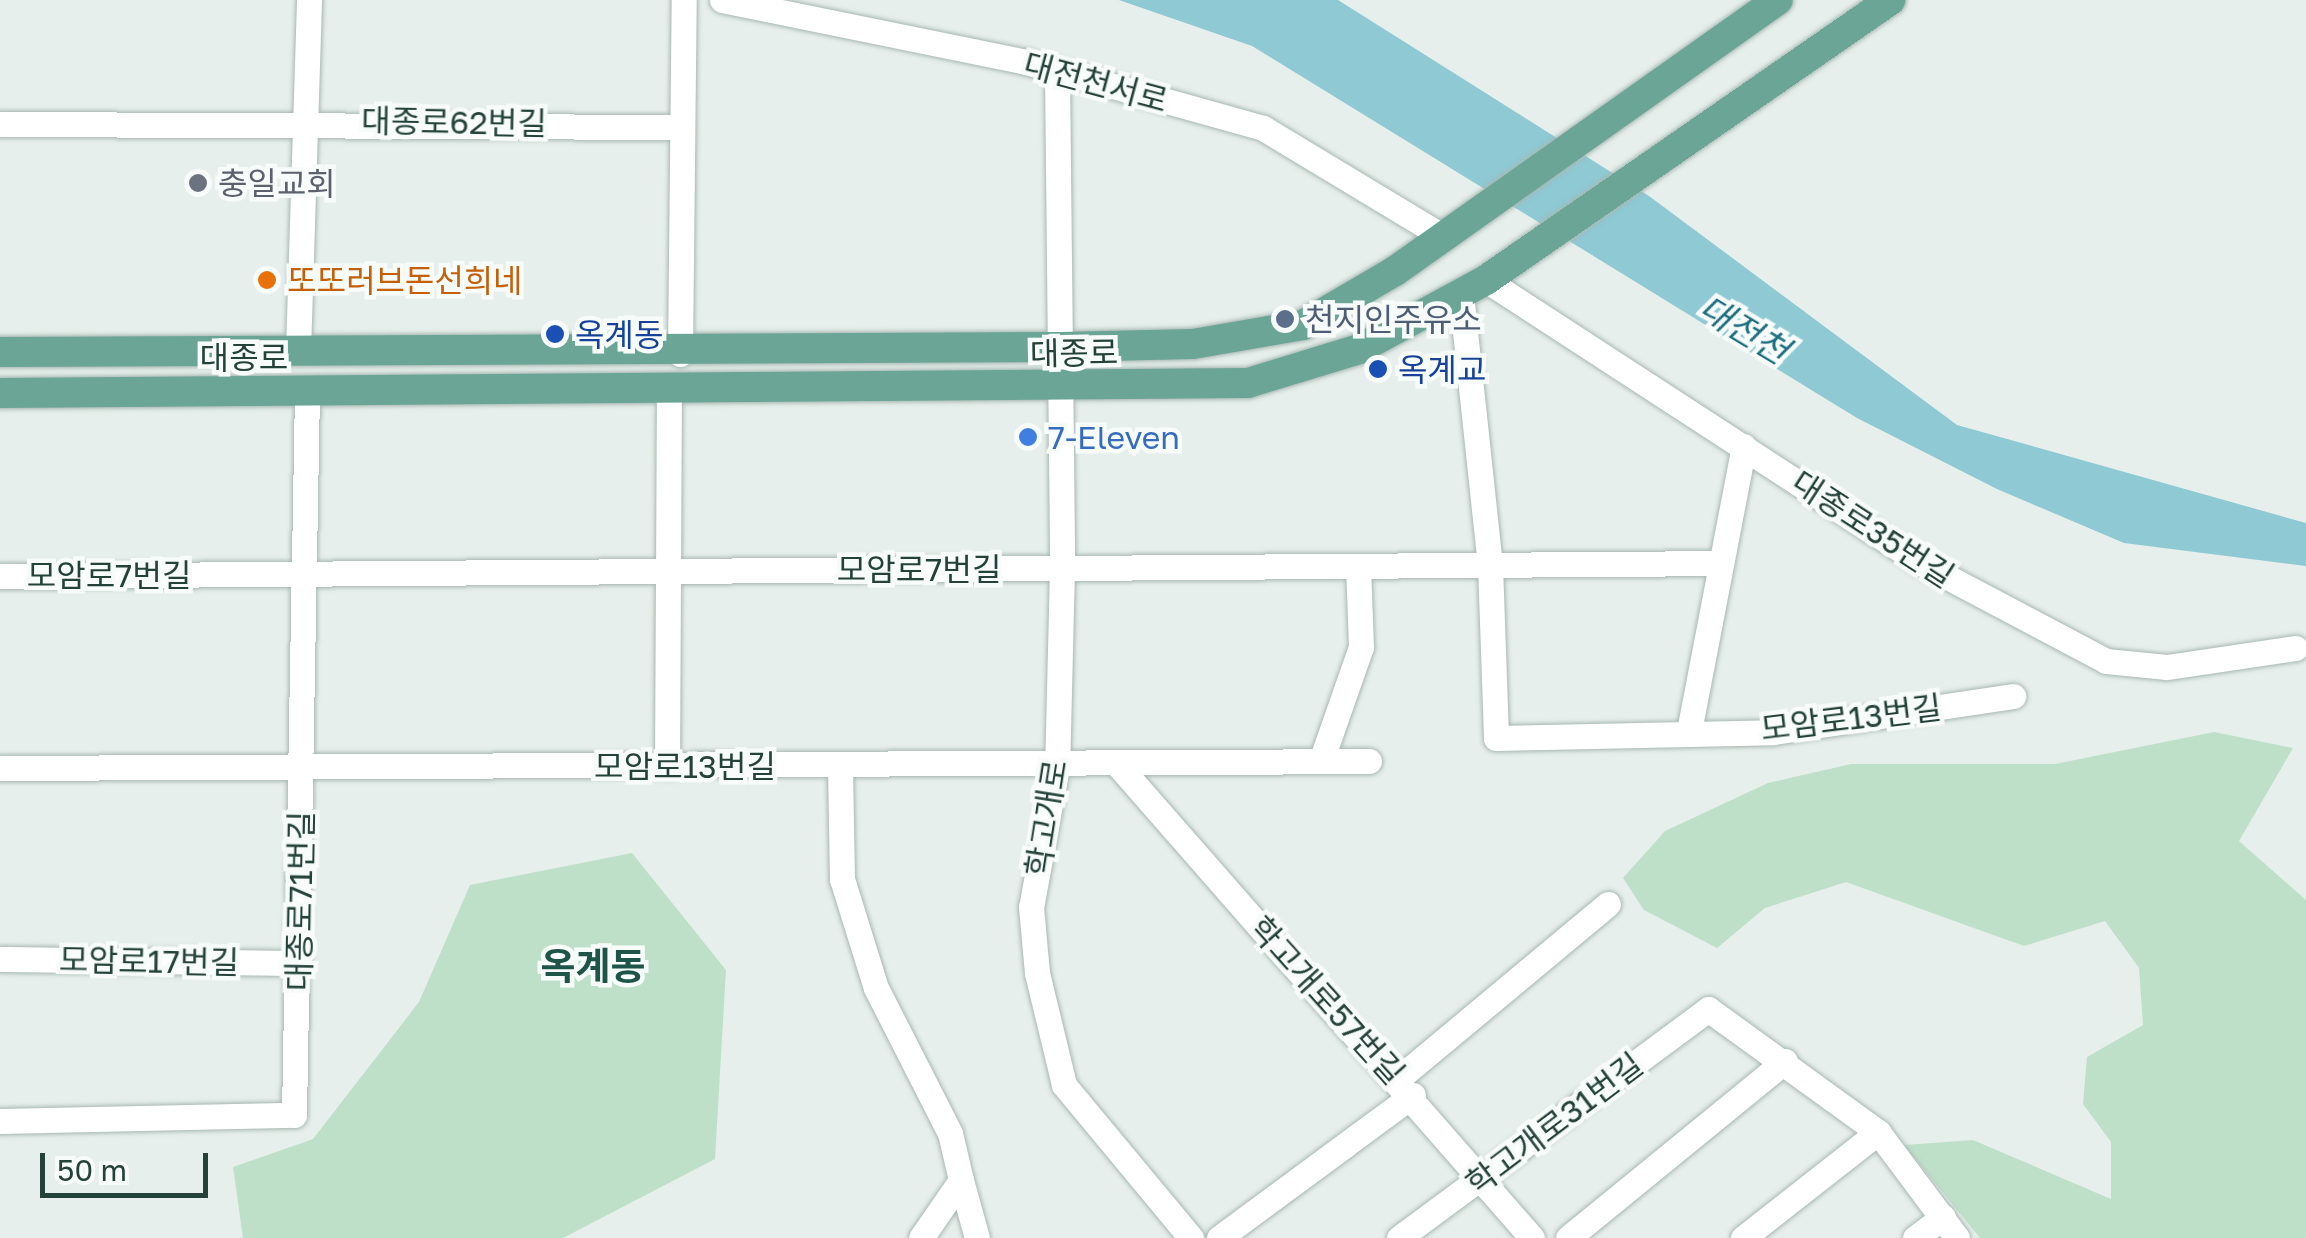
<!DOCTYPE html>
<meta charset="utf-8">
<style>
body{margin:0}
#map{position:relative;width:2306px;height:1238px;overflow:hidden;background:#e6efeb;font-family:"Golos Text","Noto Sans KR",sans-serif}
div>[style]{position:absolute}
.green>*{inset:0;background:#bfe0c8}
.water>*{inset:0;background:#8ec9d4}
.roads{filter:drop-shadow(0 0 2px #a8b8b2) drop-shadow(0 0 2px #a8b8b2)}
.minor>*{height:25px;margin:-12.5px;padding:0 12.5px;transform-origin:12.5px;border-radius:12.5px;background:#fff}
.primary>*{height:30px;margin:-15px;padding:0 15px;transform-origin:15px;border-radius:15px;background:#6aa596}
.dots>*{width:28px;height:28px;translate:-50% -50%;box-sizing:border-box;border:5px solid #f7fbf9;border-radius:50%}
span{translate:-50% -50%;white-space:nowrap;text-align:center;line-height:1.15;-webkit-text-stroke:9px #f7fbf9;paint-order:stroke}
.street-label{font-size:32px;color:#24423a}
.worship-label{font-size:32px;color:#5b616d}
.left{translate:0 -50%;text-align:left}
.food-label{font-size:32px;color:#c56008}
.service-label{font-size:32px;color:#4e5e75}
.transit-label{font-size:32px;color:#164399}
.shop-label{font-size:32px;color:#366cbe}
.water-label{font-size:35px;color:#1c6f80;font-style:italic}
.quarter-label{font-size:38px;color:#1f5548;font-weight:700}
.scale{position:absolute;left:40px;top:1153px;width:168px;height:45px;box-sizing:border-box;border:5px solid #24423a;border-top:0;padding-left:12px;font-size:30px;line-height:35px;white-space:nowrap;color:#24423a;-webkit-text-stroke:8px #f7fbf9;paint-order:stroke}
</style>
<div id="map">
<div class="green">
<div style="clip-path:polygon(2214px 732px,2293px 748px,2239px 841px,2306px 900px,2306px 1238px,1980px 1238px,1904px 1145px,1973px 1140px,2111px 1199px,2111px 1142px,2083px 1104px,2087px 1057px,2143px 1025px,2139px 968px,2105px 921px,2024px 946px,1846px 882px,1765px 908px,1717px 948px,1644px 910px,1623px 878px,1665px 831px,1768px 783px,1851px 764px,2055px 764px)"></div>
<div style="clip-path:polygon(632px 853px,726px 970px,715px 1159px,563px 1238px,243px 1238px,233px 1167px,313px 1139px,419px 1002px,470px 885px)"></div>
</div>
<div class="water">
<div style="clip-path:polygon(1119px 0,1338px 0,1649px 196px,1957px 425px,2306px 523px,2306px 566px,2124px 543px,1997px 489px,1857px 418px,1252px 46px)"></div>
</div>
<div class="roads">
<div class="minor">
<div style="left:722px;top:0;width:311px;rotate:11.5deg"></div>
<div style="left:1027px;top:62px;width:245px;rotate:15.6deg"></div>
<div style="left:1263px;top:128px;width:209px;rotate:31.1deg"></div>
<div style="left:1057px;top:71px;width:497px;rotate:89.4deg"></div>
<div style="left:1062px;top:568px;width:198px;rotate:91.4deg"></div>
<div style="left:1057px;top:766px;width:143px;rotate:100.4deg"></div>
<div style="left:1031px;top:907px;width:66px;rotate:84.8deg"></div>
<div style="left:1037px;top:973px;width:115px;rotate:76.4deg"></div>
<div style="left:1064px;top:1085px;width:199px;rotate:50.3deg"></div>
<div style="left:0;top:124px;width:680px;rotate:0.25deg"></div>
<div style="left:1486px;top:280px;width:519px;rotate:33.05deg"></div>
<div style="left:1921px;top:563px;width:209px;rotate:27.9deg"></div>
<div style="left:2106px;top:661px;width:61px;rotate:5.6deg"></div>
<div style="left:2167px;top:667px;width:130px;rotate:-8.4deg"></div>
<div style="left:1461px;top:294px;width:273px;rotate:83.9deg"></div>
<div style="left:1490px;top:565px;width:173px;rotate:88deg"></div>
<div style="left:1496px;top:738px;width:277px;rotate:-1.2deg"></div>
<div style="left:1773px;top:732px;width:243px;rotate:-8.5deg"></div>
<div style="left:298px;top:351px;width:351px;rotate:-88.2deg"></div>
<div style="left:680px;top:354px;width:354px;rotate:-89.4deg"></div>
<div style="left:0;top:576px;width:1717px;rotate:-0.43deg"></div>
<div style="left:1689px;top:731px;width:290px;rotate:-79.1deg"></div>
<div style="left:1321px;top:761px;width:121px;rotate:-70.7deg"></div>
<div style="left:1361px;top:647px;width:81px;rotate:-92.1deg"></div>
<div style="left:1118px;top:765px;width:629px;rotate:48.81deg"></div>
<div style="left:667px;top:766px;width:378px;rotate:-89.7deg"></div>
<div style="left:840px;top:766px;width:113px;rotate:89deg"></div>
<div style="left:842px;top:879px;width:114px;rotate:72.7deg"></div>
<div style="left:876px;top:988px;width:163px;rotate:63deg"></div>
<div style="left:950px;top:1133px;width:48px;rotate:76.8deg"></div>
<div style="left:961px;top:1180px;width:70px;rotate:124.6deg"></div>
<div style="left:0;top:768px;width:1369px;rotate:-0.29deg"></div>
<div style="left:0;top:959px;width:299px;rotate:0.8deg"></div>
<div style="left:1399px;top:1078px;width:272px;rotate:-39.8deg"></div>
<div style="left:0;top:1121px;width:294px;rotate:-1.2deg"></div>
<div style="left:294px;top:1115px;width:724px;rotate:-88.97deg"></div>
<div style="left:961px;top:1180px;width:60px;rotate:74.6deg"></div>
<div style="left:1219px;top:1238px;width:241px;rotate:-36.4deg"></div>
<div style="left:1399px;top:1238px;width:385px;rotate:-36.5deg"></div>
<div style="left:1708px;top:1009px;width:210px;rotate:35.9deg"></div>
<div style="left:1878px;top:1132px;width:132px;rotate:53.3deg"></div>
<div style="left:1568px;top:1238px;width:280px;rotate:-39.2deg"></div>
<div style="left:1743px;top:1238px;width:172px;rotate:-38.1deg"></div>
<div style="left:1915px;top:1238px;width:35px;rotate:-37deg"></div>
</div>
<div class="primary">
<div style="left:0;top:352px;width:1060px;rotate:-0.27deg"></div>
<div style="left:1060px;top:347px;width:133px;rotate:-1.3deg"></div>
<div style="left:1193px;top:344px;width:112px;rotate:-9.8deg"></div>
<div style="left:1303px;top:325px;width:107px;rotate:-30.4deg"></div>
<div style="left:1395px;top:271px;width:469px;rotate:-35.3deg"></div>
<div style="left:0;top:393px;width:1248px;rotate:-0.46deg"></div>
<div style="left:1248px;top:383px;width:116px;rotate:-17deg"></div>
<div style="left:1359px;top:349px;width:145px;rotate:-28.5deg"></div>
<div style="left:1486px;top:280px;width:492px;rotate:-34.7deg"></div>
</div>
</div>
<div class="dots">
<div style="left:198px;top:183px;background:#6b7280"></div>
<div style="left:267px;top:280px;background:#e8710a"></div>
<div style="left:1285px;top:319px;background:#5c6f8a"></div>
<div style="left:555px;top:334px;background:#1a4fb4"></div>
<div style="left:1378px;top:369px;background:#1a4fb4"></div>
<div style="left:1028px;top:437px;background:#3f7fe0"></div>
</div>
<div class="street-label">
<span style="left:1096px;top:82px;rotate:15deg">대전천서로</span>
<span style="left:454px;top:122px;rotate:1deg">대종로62번길</span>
<span style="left:1074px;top:353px;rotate:-1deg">대종로</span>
<span style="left:244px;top:357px">대종로</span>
<span style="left:1873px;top:529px;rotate:33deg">대종로35번길</span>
<span style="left:919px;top:569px">모암로7번길</span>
<span style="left:109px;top:575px">모암로7번길</span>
<span style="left:1851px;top:718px;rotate:-7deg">모암로13번길</span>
<span style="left:685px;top:766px">모암로13번길</span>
<span style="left:1046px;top:818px;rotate:-81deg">학고개로</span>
<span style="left:300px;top:901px;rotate:-89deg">대종로71번길</span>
<span style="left:149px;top:961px;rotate:1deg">모암로17번길</span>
<span style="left:1327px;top:1000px;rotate:48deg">학고개로57번길</span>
<span style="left:1554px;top:1124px;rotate:-37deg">학고개로31번길</span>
</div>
<div class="worship-label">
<span class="left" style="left:218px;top:183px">충일교회</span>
</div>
<div class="food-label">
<span class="left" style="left:287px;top:280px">또또러브돈선희네</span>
</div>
<div class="service-label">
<span class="left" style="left:1305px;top:319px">천지인주유소</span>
</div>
<div class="transit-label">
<span class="left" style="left:575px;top:334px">옥계동</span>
<span class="left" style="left:1398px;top:369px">옥계교</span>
</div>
<div class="shop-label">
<span class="left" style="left:1048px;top:437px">7-Eleven</span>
</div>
<div class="water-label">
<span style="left:1744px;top:329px;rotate:31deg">대전천</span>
</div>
<div class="quarter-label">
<span style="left:593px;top:966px">옥계동</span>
</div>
<div class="scale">50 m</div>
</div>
